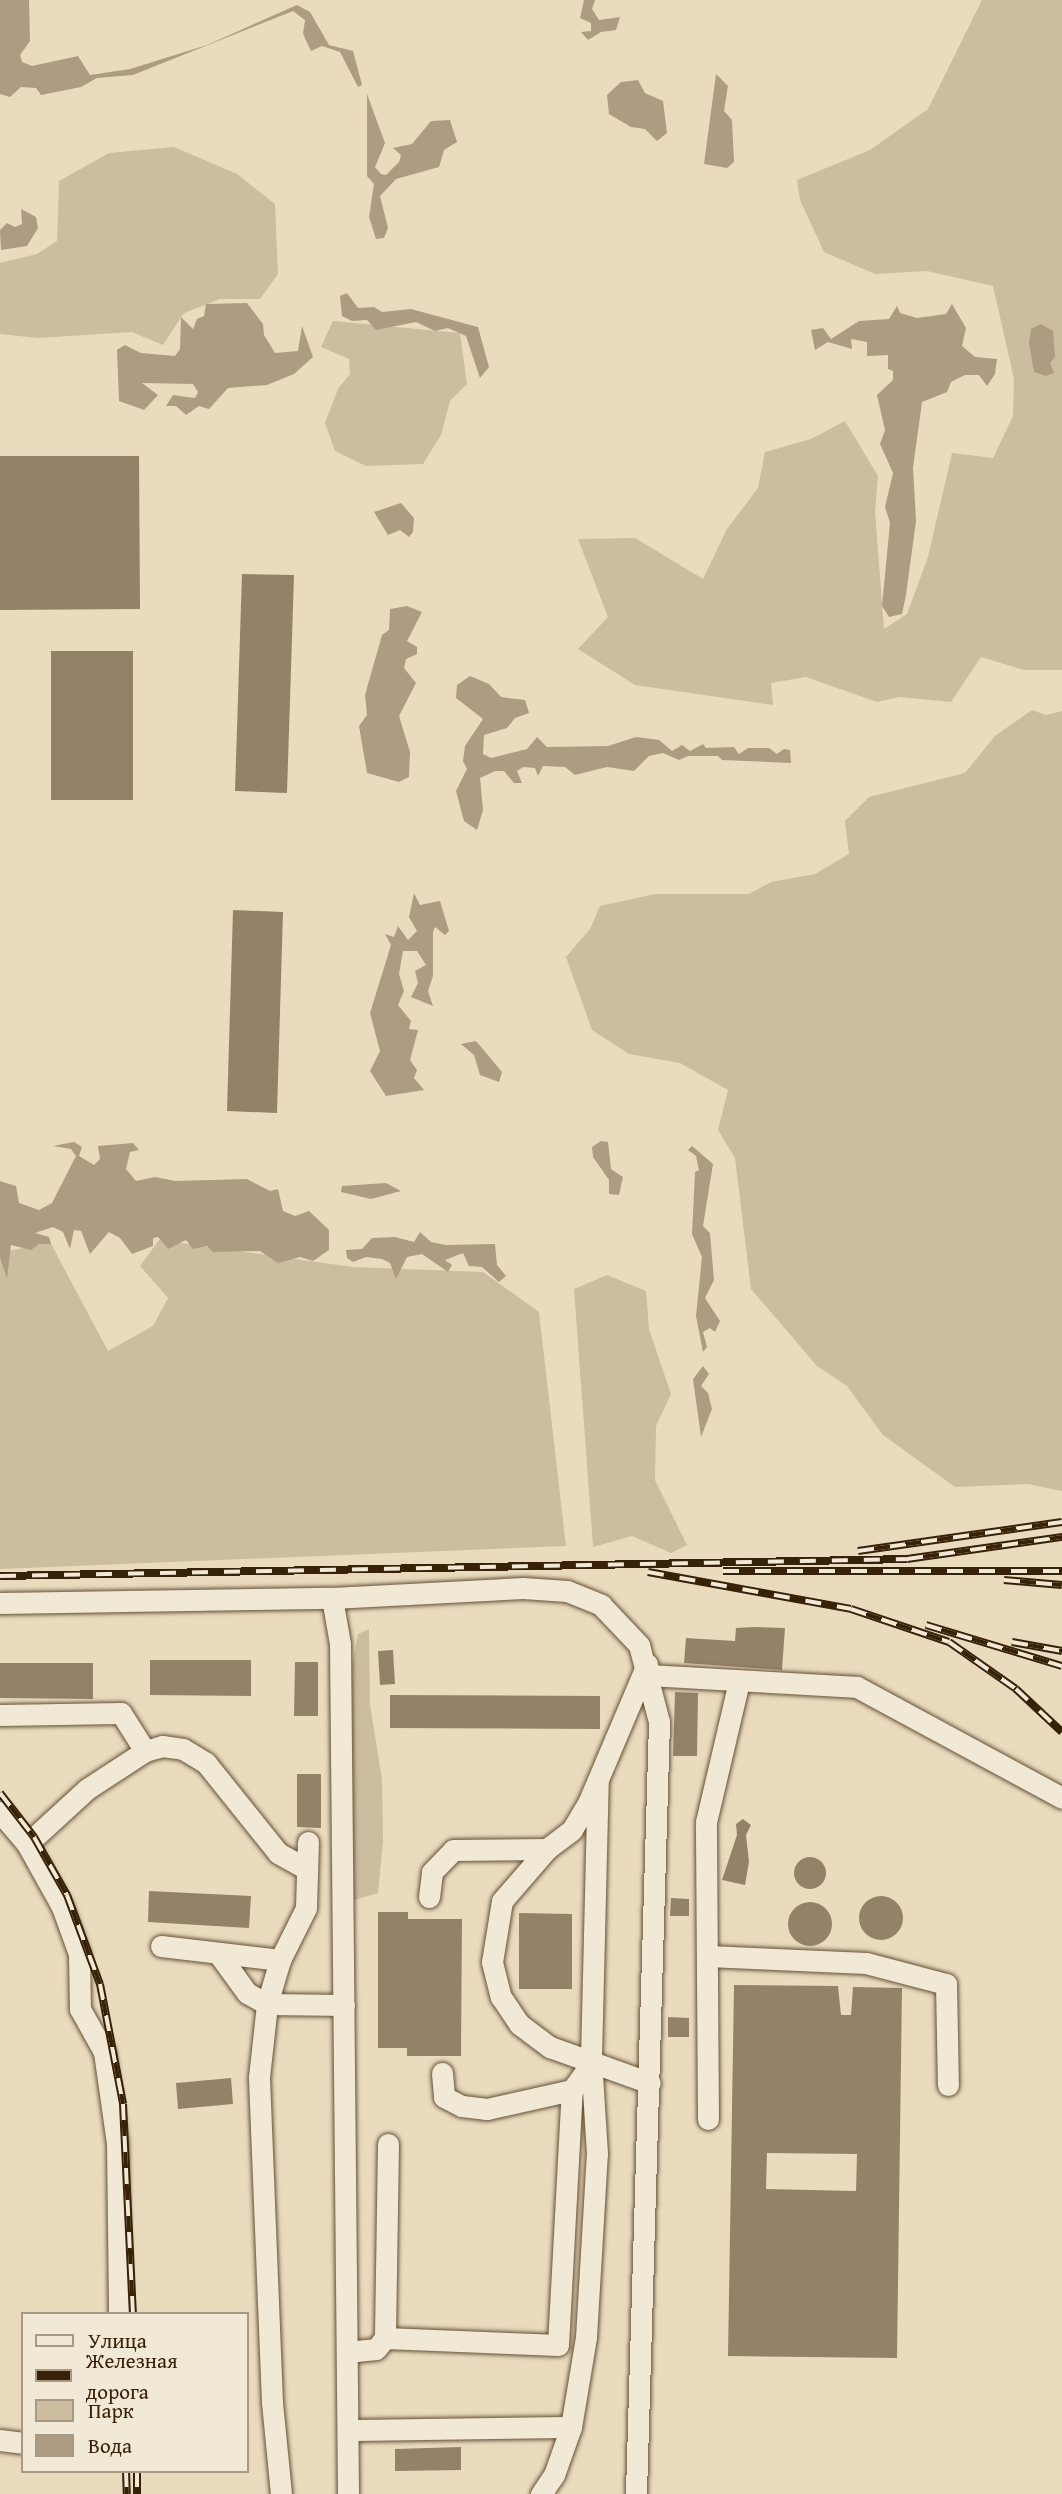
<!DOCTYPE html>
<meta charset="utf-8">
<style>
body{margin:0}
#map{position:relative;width:1062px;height:2494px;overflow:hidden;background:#eadbbf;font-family:"Gentium Book Plus",serif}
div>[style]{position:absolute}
.green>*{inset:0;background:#ccbca0}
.water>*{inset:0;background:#ad9c81}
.building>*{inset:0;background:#948268}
.round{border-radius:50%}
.roads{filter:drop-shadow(0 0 2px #645036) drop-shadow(0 0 2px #645036)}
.minor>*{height:21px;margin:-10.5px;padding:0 10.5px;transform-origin:10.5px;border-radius:10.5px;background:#f1e8d5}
.rail>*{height:8px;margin-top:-4px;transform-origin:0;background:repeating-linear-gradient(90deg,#f1e8d5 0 16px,#372209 0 32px);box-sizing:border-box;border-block:2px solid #372209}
span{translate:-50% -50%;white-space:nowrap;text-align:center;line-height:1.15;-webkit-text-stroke:6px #f1e8d5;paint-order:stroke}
.legend{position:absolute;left:21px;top:2312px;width:228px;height:161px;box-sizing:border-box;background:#f1e8d5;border:2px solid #a79983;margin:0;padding:9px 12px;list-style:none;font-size:21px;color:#372209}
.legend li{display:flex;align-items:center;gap:14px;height:35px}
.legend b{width:35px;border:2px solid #a79983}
</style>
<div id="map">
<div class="green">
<div style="clip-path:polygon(982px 0,1062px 0,1062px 670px,1024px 670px,981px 657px,951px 702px,899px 697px,877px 702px,806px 677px,771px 683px,773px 705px,635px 685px,578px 649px,608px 617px,578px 539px,635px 538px,703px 579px,727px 529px,758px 488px,765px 452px,811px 439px,845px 421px,878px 476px,875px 512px,884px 629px,907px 614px,928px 557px,952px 453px,993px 458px,1013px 416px,1014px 379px,993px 286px,927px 271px,875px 274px,824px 252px,800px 200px,797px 180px,870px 150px,928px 109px)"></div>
<div style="clip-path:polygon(174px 147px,237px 174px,275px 204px,278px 274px,260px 299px,220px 299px,184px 313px,163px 345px,132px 332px,38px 338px,0 334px,0 263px,37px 254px,57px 241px,59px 181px,109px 153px)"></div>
<div style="clip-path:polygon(333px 321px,460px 333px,467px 384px,450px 401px,441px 435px,423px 464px,366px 466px,335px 451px,325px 423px,338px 389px,350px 374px,349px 359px,321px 347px)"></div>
<div style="clip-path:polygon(1032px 710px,1046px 715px,1062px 711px,1062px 1491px,1028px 1484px,955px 1487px,883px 1435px,847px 1386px,817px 1366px,751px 1289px,735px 1158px,718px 1130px,728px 1090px,680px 1063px,629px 1054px,592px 1030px,566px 957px,590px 929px,600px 906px,655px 894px,749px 894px,771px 882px,815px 874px,849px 854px,845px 821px,869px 797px,965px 773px,995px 736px)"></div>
<div style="clip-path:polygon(159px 1240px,353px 1267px,483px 1272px,539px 1312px,566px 1546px,0 1569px,0 1253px,50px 1242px,108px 1351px,153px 1326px,168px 1298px,140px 1266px)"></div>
<div style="clip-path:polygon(607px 1275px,646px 1291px,649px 1329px,671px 1394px,656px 1426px,655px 1480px,687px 1545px,671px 1553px,632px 1536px,593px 1547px,574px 1289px)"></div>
<div style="clip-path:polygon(369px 1629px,370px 1705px,382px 1779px,383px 1841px,378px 1893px,354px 1900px,351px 1672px,358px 1634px)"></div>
</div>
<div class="water">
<div style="clip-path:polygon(0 0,29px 0,30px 41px,20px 55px,22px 62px,32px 66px,78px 56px,90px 75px,130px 69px,207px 45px,297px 5px,310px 12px,329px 45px,353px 51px,362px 85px,358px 87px,340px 52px,322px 46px,311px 51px,303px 34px,305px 20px,293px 11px,133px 75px,97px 78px,81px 87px,41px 95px,36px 88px,21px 87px,10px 97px,0 94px)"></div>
<div style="clip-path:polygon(584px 0,595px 0,592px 9px,599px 20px,620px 17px,616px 30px,601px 32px,588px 40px,581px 32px,591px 31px,591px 23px,580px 18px)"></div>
<div style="clip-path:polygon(716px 74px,728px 86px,724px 111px,732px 120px,734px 162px,727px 168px,704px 164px)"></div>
<div style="clip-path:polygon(638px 80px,645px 93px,663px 101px,667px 133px,657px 141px,645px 129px,631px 127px,609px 114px,607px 95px,621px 82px)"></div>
<div style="clip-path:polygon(367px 94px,385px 143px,375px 167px,381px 174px,386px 175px,399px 162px,401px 155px,393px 148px,412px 144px,431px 121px,450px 120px,457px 142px,444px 150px,439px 167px,396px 179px,380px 196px,388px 228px,384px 238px,376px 239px,369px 217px,374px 184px,367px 176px)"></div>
<div style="clip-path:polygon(21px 209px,36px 217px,38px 228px,27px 246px,1px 250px,0 230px,7px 223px,15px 227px,22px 224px)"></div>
<div style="clip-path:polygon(347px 293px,358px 308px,374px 307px,382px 312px,411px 309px,478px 327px,489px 367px,480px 378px,466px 336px,448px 328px,435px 331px,416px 322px,376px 330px,367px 320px,352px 321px,342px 316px,340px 296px)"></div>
<div style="clip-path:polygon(247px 303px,263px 324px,264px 335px,275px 353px,298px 351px,302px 326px,313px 357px,294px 374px,267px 385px,228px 388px,209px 409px,199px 406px,186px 415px,176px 406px,166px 406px,173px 395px,195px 398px,198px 392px,193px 384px,142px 383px,158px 395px,144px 410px,119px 401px,117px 350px,125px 345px,141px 353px,175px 356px,180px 349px,181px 317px,193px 329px,197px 319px,204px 316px,206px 304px)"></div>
<div style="clip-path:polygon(952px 304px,966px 328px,962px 346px,975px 357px,997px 359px,995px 374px,987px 386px,979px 375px,965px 375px,951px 382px,947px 392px,922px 402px,913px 468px,916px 521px,906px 595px,902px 614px,889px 617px,882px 606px,890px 523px,885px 507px,893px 473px,880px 444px,885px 430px,877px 395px,893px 380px,893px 371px,888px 369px,888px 355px,867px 356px,867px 342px,851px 339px,852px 349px,828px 342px,815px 350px,811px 330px,823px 328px,831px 339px,859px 321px,889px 319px,897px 306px,900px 313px,917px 318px,946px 314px)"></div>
<div style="clip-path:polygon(1041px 324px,1053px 331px,1055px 357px,1050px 363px,1054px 373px,1046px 376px,1034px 372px,1029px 343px,1031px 329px)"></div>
<div style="clip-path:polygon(401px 503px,414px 518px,413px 532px,409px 537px,400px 530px,388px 535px,374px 512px)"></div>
<div style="clip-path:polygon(407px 606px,422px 612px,407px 641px,417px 647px,417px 654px,406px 659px,404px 668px,416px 683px,399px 716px,410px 752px,409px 777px,399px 782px,367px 773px,359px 726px,367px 715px,365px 695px,382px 635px,389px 630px,390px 609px)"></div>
<div style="clip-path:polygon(470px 676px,489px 684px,501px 697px,525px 700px,529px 713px,515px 718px,507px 728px,484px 735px,483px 754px,491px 758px,527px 749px,537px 737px,547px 747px,608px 746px,636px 737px,659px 740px,672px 751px,682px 745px,690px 751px,703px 744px,706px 748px,734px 747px,739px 754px,748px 748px,769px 748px,777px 754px,784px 749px,790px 750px,791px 763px,722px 760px,718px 756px,688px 756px,679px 760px,663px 753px,649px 756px,634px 771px,607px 767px,575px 775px,565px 767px,543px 766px,538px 776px,535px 768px,523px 767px,517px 771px,522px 783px,514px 783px,504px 771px,495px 771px,480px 778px,483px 810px,477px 830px,464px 821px,456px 791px,467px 769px,463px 761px,465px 746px,483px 719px,456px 698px,457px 685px)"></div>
<div style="clip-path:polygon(414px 893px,420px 905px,440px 901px,449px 931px,445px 935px,435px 927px,433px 932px,433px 976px,428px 991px,433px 1006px,411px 997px,418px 983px,415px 971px,426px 965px,417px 951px,403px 951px,399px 974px,404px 991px,398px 1005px,411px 1021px,409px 1029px,418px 1030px,410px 1060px,417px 1070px,414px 1078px,424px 1090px,386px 1096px,370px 1071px,380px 1051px,370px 1013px,391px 945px,385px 934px,394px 937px,398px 926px,408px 940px,417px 931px,409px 917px)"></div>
<div style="clip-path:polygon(476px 1041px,502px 1072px,499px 1082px,480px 1075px,474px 1055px,461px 1044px)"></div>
<div style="clip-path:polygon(601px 1141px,608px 1142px,611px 1169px,623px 1177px,619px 1195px,609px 1194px,609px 1180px,593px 1157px,592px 1147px)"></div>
<div style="clip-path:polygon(74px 1142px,82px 1147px,79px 1156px,94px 1165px,100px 1159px,98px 1146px,133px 1143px,139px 1150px,130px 1152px,126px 1169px,136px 1181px,155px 1177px,175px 1181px,247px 1179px,270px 1191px,278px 1189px,283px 1211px,295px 1216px,309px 1211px,329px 1230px,329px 1250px,313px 1261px,300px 1257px,278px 1263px,260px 1251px,213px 1252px,207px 1246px,193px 1249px,186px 1240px,168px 1249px,158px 1237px,153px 1238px,153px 1246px,132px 1254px,120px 1238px,109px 1232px,90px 1254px,81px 1231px,74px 1230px,70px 1249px,63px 1232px,53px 1227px,35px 1233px,49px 1237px,51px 1244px,39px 1244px,31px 1250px,11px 1245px,7px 1279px,0 1257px,0 1181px,16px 1186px,19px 1203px,39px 1210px,52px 1203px,76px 1156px,71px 1149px,53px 1146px)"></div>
<div style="clip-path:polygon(692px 1146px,713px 1164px,703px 1226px,710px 1233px,714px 1280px,705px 1298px,720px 1321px,715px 1332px,710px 1328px,703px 1332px,707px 1347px,703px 1352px,696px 1316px,702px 1257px,692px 1234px,695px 1172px,699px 1170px,696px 1156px,688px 1150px)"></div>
<div style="clip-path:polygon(386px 1183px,401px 1191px,371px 1199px,341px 1192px,342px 1186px)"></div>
<div style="clip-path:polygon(420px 1232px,431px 1242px,446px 1245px,495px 1244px,497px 1265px,506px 1276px,499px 1282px,482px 1267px,469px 1266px,463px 1253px,445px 1260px,452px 1265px,448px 1272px,422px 1254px,407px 1257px,396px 1279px,390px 1263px,382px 1259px,366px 1257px,353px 1262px,347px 1258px,346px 1250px,362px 1249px,372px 1238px,395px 1237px,414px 1242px)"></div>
<div style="clip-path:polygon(703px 1366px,709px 1374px,701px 1386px,708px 1393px,712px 1409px,701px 1437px,693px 1379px)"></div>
</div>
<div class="building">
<div style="clip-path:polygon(0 456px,139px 456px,140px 609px,0 610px)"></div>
<div style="clip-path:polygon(242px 574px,294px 575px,287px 793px,235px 791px)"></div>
<div style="clip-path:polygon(51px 651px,133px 651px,133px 800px,51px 800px)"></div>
<div style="clip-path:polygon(233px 910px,283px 912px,277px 1113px,227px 1111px)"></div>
<div style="clip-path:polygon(755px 1627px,785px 1628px,782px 1670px,684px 1663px,686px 1638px,735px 1641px,736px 1628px)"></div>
<div style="clip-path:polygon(393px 1650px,395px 1684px,380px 1685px,378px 1651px)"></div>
<div style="clip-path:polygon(150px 1660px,251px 1660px,251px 1696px,150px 1695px)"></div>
<div style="clip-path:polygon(295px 1662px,318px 1662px,318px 1716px,294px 1716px)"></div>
<div style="clip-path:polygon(0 1663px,93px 1663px,93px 1699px,0 1698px)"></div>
<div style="clip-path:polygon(675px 1692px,698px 1693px,697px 1756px,673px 1756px)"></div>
<div style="clip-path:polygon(390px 1695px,600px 1696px,600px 1729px,390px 1728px)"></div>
<div style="clip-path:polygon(297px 1774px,321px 1774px,321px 1828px,297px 1827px)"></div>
<div style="clip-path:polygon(743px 1819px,751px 1825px,746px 1835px,749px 1862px,745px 1885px,722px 1880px,737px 1835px,736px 1824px)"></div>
<div class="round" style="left:794px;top:1857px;width:32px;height:32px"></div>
<div style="clip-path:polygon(149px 1891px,251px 1896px,249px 1928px,148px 1922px)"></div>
<div class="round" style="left:859px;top:1896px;width:44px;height:44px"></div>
<div style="clip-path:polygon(671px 1898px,689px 1899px,689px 1916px,670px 1916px)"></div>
<div class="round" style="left:788px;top:1902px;width:44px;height:44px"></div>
<div style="clip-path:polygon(378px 1912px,408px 1912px,408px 1919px,462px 1919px,461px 2056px,407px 2056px,407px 2048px,378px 2048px)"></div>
<div style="clip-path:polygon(519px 1913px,572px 1914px,572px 1989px,519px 1989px)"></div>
<div style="clip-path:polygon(evenodd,734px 1985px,838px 1986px,841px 2015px,851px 2015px,853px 1987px,902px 1988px,897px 2358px,728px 2356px,734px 1985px,767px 2153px,857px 2154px,856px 2191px,766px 2189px,767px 2153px)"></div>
<div style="clip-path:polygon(668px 2017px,689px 2018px,689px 2037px,668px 2037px)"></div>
<div style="clip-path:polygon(231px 2078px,233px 2104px,178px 2109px,176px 2083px)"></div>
<div style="clip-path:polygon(461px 2447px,461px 2470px,395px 2471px,395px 2449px)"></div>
</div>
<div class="roads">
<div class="minor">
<div style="left:332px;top:1598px;width:47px;rotate:80.1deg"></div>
<div style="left:340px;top:1644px;width:850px;rotate:89.46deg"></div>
<div style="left:0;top:1603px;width:332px;rotate:-0.9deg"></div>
<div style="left:332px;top:1598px;width:191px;rotate:-3deg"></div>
<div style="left:523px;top:1588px;width:44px;rotate:3.9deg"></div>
<div style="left:567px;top:1591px;width:37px;rotate:22deg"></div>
<div style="left:601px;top:1605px;width:55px;rotate:46.5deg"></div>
<div style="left:639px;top:1645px;width:80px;rotate:75.4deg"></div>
<div style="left:659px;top:1722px;width:772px;rotate:91.71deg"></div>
<div style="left:647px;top:1664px;width:151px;rotate:113deg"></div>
<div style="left:588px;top:1803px;width:31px;rotate:121deg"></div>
<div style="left:572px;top:1830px;width:31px;rotate:143deg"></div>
<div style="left:547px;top:1849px;width:69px;rotate:130.9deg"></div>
<div style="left:502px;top:1901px;width:62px;rotate:99.3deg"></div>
<div style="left:492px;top:1962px;width:36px;rotate:76deg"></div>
<div style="left:501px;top:1997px;width:32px;rotate:56deg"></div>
<div style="left:519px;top:2024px;width:39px;rotate:37deg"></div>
<div style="left:550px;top:2047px;width:106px;rotate:19.8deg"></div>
<div style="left:650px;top:1675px;width:207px;rotate:3.3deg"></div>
<div style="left:857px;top:1687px;width:233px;rotate:28.4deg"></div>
<div style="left:0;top:1715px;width:121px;rotate:-0.9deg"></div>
<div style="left:121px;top:1713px;width:45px;rotate:57.7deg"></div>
<div style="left:0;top:1812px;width:42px;rotate:49.8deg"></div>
<div style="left:27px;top:1844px;width:72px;rotate:60.9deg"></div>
<div style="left:62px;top:1907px;width:50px;rotate:70.1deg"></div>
<div style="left:79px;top:1954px;width:55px;rotate:89deg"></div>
<div style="left:80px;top:2009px;width:49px;rotate:60.8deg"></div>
<div style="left:104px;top:2052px;width:92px;rotate:81.9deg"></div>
<div style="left:117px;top:2143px;width:171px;rotate:89.3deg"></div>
<div style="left:27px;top:1844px;width:81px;rotate:-42.5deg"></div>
<div style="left:87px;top:1789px;width:69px;rotate:-33.2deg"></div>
<div style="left:145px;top:1751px;width:18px;rotate:-16deg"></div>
<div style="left:162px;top:1746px;width:21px;rotate:8deg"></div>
<div style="left:183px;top:1749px;width:27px;rotate:31deg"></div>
<div style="left:206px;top:1763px;width:115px;rotate:51.3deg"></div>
<div style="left:278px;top:1853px;width:33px;rotate:29deg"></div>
<div style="left:429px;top:1897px;width:25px;rotate:-83deg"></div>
<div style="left:432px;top:1872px;width:30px;rotate:-46deg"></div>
<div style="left:453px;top:1850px;width:94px;rotate:-0.6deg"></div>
<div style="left:161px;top:1946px;width:120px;rotate:6.7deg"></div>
<div style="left:218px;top:1953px;width:49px;rotate:54.1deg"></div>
<div style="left:247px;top:1993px;width:23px;rotate:29deg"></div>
<div style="left:267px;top:2004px;width:77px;rotate:0.7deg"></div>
<div style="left:708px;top:1956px;width:158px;rotate:2.5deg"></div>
<div style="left:866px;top:1963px;width:83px;rotate:14.7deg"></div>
<div style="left:946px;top:1984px;width:101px;rotate:88.9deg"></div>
<div style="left:442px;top:2073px;width:24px;rotate:85deg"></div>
<div style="left:444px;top:2097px;width:20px;rotate:27deg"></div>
<div style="left:462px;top:2106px;width:25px;rotate:7deg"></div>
<div style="left:487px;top:2109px;width:87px;rotate:-12.6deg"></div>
<div style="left:708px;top:2119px;width:297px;rotate:-90.4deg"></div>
<div style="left:706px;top:1822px;width:145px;rotate:-76.8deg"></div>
<div style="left:388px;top:2144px;width:194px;rotate:90.9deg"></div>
<div style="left:385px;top:2338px;width:173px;rotate:2.3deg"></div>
<div style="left:558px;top:2345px;width:255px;rotate:-86.9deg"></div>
<div style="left:572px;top:2090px;width:32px;rotate:-54deg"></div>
<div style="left:347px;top:2352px;width:29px;rotate:-6deg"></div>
<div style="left:376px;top:2349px;width:14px;rotate:-51deg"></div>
<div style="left:348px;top:2430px;width:223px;rotate:-0.8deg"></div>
<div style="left:0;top:2440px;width:23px;rotate:7deg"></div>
<div style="left:281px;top:2494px;width:92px;rotate:-95.6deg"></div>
<div style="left:272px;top:2402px;width:325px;rotate:-92.3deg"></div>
<div style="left:259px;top:2077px;width:73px;rotate:-83.7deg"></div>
<div style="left:267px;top:2004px;width:46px;rotate:-73.5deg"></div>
<div style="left:280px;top:1960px;width:58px;rotate:-63.4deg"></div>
<div style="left:306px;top:1908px;width:66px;rotate:-88.3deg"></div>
<div style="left:541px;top:2494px;width:23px;rotate:-56deg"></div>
<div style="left:554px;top:2475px;width:51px;rotate:-70.5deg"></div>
<div style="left:571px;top:2427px;width:91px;rotate:-80.5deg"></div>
<div style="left:586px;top:2337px;width:183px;rotate:-86.6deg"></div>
<div style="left:597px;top:2154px;width:96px;rotate:-93.6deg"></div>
<div style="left:591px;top:2058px;width:277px;rotate:-88.6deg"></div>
</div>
</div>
<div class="rail">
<div style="left:858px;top:1551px;width:206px;rotate:-8.1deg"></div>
<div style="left:723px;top:1571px;width:339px"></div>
<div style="left:648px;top:1572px;width:206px;rotate:10.3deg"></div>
<div style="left:851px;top:1609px;width:103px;rotate:18.6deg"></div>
<div style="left:949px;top:1642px;width:82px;rotate:35deg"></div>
<div style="left:1016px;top:1689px;width:63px;rotate:43.1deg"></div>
<div style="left:0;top:1576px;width:907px;rotate:-1.07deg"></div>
<div style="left:907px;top:1559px;width:157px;rotate:-8.1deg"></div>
<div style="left:1004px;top:1580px;width:58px;rotate:4.9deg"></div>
<div style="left:926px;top:1625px;width:142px;rotate:16.8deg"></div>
<div style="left:1012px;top:1642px;width:51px;rotate:10.2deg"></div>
<div style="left:0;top:1793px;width:56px;rotate:52.3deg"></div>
<div style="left:34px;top:1837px;width:67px;rotate:60.4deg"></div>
<div style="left:67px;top:1895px;width:95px;rotate:69.7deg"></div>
<div style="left:100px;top:1984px;width:122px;rotate:79.1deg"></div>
<div style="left:123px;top:2104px;width:210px;rotate:87.3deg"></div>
<div style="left:126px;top:2471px;width:23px;rotate:88deg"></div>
<div style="left:137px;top:2471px;width:23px;rotate:90deg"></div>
</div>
<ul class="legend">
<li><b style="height:9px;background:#f1e8d5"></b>Улица</li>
<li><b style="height:9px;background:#372209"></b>Железная дорога</li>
<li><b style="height:19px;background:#ccbca0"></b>Парк</li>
<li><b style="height:19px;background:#ad9c81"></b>Вода</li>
</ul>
</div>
